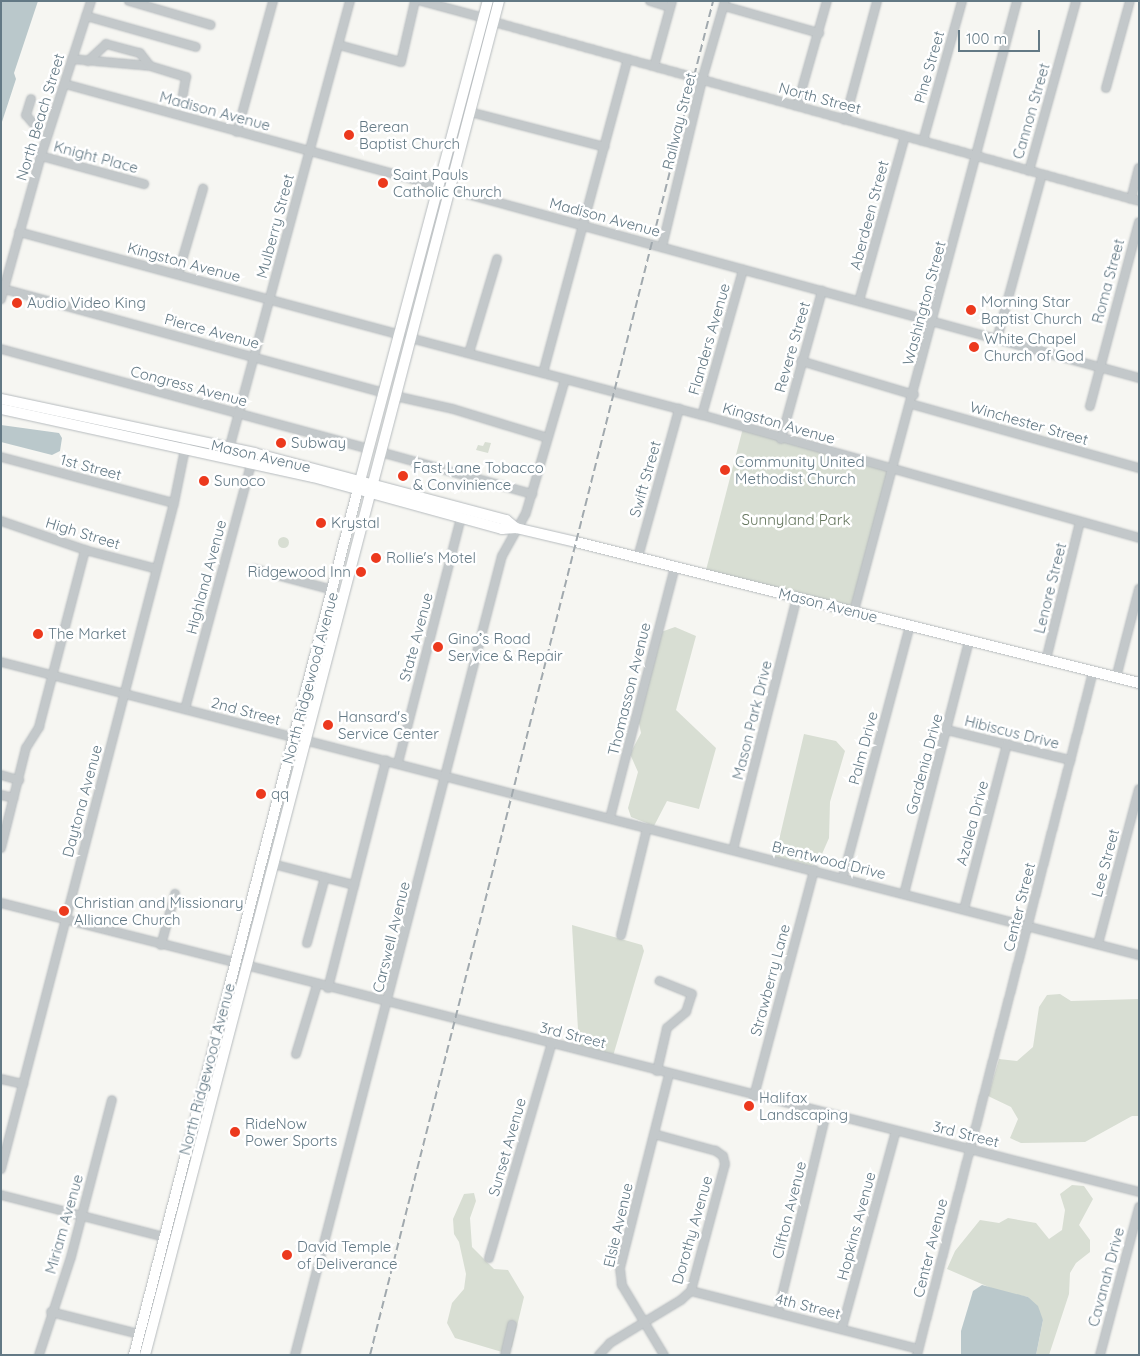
<!DOCTYPE html>
<meta charset="utf-8">
<style>
body{margin:0}
#map{position:relative;width:1140px;height:1356px;overflow:hidden;background:#f6f6f2;font-family:Quicksand,sans-serif}
div>[style]{position:absolute}
.green>*{inset:0;background:#d8ded3}
.round{border-radius:50%}
.water>*{inset:0;background:#bac8cb}
.roads{filter:drop-shadow(0 0 1px #b6bbbe) drop-shadow(0 0 1px #b6bbbe)}
.minor>*{height:8px;margin:-4px;padding:0 4px;transform-origin:4px;border-radius:4px;background:#c3c8ca}
.major>*{height:10px;margin:-5px;padding:0 5px;transform-origin:5px;border-radius:5px;background:#fff}
.rail>*{height:2px;margin-top:-1px;transform-origin:0;background:repeating-linear-gradient(90deg,#a1a9ae 0 8px,transparent 0 12px)}
.dots>*{width:14px;height:14px;translate:-50% -50%;box-sizing:border-box;border:2px solid #fff;border-radius:50%}
span{translate:-50% -50%;white-space:nowrap;text-align:center;line-height:1.15;-webkit-text-stroke:5px #fff;paint-order:stroke}
.street-label{font-size:15px;color:#637985}
.poi-label{font-size:15px;color:#637985}
.left{translate:0 -50%;text-align:left}
.right{translate:-100% -50%;text-align:right}
.park-label{font-size:15px;color:#66775f}
.frame{position:absolute;inset:0;border:2px solid #637985;pointer-events:none}
.scale{position:absolute;left:958px;top:30px;width:82px;height:22px;box-sizing:border-box;border:2px solid #637985;border-top:0;padding-left:6px;font-size:15px;line-height:18px;white-space:nowrap;color:#637985;-webkit-text-stroke:4px #fff;paint-order:stroke}
</style>
<div id="map">
<div class="green">
<div style="clip-path:polygon(743px 428px,892px 470px,854px 611px,705px 574px)"></div>
<div style="clip-path:polygon(485px 442px,491px 443px,488px 453px,476px 450px,478px 445px,483px 446px)"></div>
<div class="round" style="left:277.5px;top:536.5px;width:11px;height:11px"></div>
<div style="clip-path:polygon(675px 627px,696px 636px,676px 710px,716px 748px,699px 809px,667px 801px,654px 826px,631px 817px,628px 808px,638px 772px,630px 754px,641px 733px,638px 718px,661px 632px)"></div>
<div style="clip-path:polygon(804px 734px,836px 741px,845px 751px,830px 802px,829px 838px,822px 854px,811px 866px,775px 857px)"></div>
<div style="clip-path:polygon(572px 925px,642px 945px,644px 951px,613px 1056px,579px 1047px)"></div>
<div style="clip-path:polygon(1060px 994px,1071px 1001px,1139px 999px,1139px 1116px,1132px 1116px,1085px 1142px,1021px 1143px,1010px 1138px,1018px 1119px,1011px 1107px,988px 1096px,999px 1059px,1017px 1061px,1033px 1047px,1039px 1007px,1047px 995px)"></div>
<div style="clip-path:polygon(1072px 1185px,1084px 1186px,1093px 1199px,1079px 1225px,1090px 1240px,1090px 1252px,1076px 1263px,1070px 1273px,1069px 1294px,1049px 1355px,1036px 1355px,1043px 1320px,1028px 1297px,998px 1291px,947px 1269px,955px 1251px,980px 1220px,999px 1223px,1008px 1218px,1036px 1223px,1049px 1239px,1062px 1230px,1065px 1210px,1060px 1194px)"></div>
<div style="clip-path:polygon(474px 1193px,476px 1201px,470px 1218px,472px 1247px,494px 1269px,508px 1270px,524px 1297px,512px 1347px,509px 1350px,515px 1322px,510px 1321px,502px 1352px,455px 1338px,447px 1323px,452px 1303px,464px 1289px,466px 1274px,459px 1242px,454px 1234px,453px 1219px,464px 1194px)"></div>
</div>
<div class="water">
<div style="clip-path:polygon(1px 1px,38px 1px,14px 73px,16px 79px,1px 125px)"></div>
<div style="clip-path:polygon(1px 425px,59px 433px,62px 438px,60px 451px,52px 455px,1px 442px)"></div>
<div style="clip-path:polygon(982px 1285px,1028px 1297px,1038px 1306px,1043px 1320px,1036px 1355px,961px 1355px,961px 1331px,973px 1291px)"></div>
</div>
<div class="roads">
<div class="minor">
<div style="left:129px;top:1px;width:85px;rotate:16.3deg"></div>
<div style="left:421px;top:1px;width:65px;rotate:15.1deg"></div>
<div style="left:650px;top:1px;width:21px;rotate:17deg"></div>
<div style="left:724px;top:6px;width:99px;rotate:15.9deg"></div>
<div style="left:86px;top:16px;width:114px;rotate:15.7deg"></div>
<div style="left:494px;top:22px;width:669px;rotate:15.51deg"></div>
<div style="left:339px;top:45px;width:64px;rotate:15.3deg"></div>
<div style="left:401px;top:62px;width:63px;rotate:-77.1deg"></div>
<div style="left:72px;top:59px;width:79px;rotate:5.1deg"></div>
<div style="left:88px;top:61px;width:25px;rotate:-43deg"></div>
<div style="left:106px;top:44px;width:35px;rotate:15deg"></div>
<div style="left:140px;top:53px;width:16px;rotate:52deg"></div>
<div style="left:150px;top:66px;width:38px;rotate:17deg"></div>
<div style="left:186px;top:77px;width:22px;rotate:100deg"></div>
<div style="left:654px;top:66px;width:67px;rotate:-74.5deg"></div>
<div style="left:65px;top:84px;width:1114px;rotate:15.31deg"></div>
<div style="left:1106px;top:88px;width:90px;rotate:-74.6deg"></div>
<div style="left:31px;top:99px;width:17px;rotate:107deg"></div>
<div style="left:26px;top:115px;width:11px;rotate:49deg"></div>
<div style="left:797px;top:106px;width:109px;rotate:-74.1deg"></div>
<div style="left:470px;top:112px;width:139px;rotate:14.5deg"></div>
<div style="left:845px;top:120px;width:123px;rotate:-74.9deg"></div>
<div style="left:237px;top:132px;width:136px;rotate:-74.6deg"></div>
<div style="left:923px;top:141px;width:145px;rotate:-74.4deg"></div>
<div style="left:41px;top:156px;width:107px;rotate:15.2deg"></div>
<div style="left:1029px;top:171px;width:176px;rotate:-74.5deg"></div>
<div style="left:1131px;top:199px;width:32px;rotate:-76deg"></div>
<div style="left:19px;top:232px;width:395px;rotate:15.1deg"></div>
<div style="left:662px;top:247px;width:172px;rotate:-76.5deg"></div>
<div style="left:702px;top:80px;width:82px;rotate:-73.8deg"></div>
<div style="left:178px;top:274px;width:89px;rotate:-73.6deg"></div>
<div style="left:4px;top:289px;width:394px;rotate:15.3deg"></div>
<div style="left:1px;top:299px;width:148px;rotate:-74.4deg"></div>
<div style="left:41px;top:156px;width:163px;rotate:-72.1deg"></div>
<div style="left:859px;top:301px;width:171px;rotate:-74.4deg"></div>
<div style="left:410px;top:338px;width:302px;rotate:14.8deg"></div>
<div style="left:702px;top:415px;width:454px;rotate:15.7deg"></div>
<div style="left:997px;top:339px;width:170px;rotate:-74.7deg"></div>
<div style="left:1px;top:349px;width:381px;rotate:15.2deg"></div>
<div style="left:469px;top:353px;width:98px;rotate:-73.4deg"></div>
<div style="left:801px;top:361px;width:118px;rotate:16.7deg"></div>
<div style="left:543px;top:373px;width:325px;rotate:-74.9deg"></div>
<div style="left:395px;top:396px;width:59px;rotate:12.6deg"></div>
<div style="left:453px;top:409px;width:99px;rotate:17deg"></div>
<div style="left:911px;top:404px;width:237px;rotate:15.7deg"></div>
<div style="left:1090px;top:406px;width:190px;rotate:-75.1deg"></div>
<div style="left:702px;top:415px;width:151px;rotate:-74.2deg"></div>
<div style="left:781px;top:439px;width:154px;rotate:-74.5deg"></div>
<div style="left:380px;top:452px;width:158px;rotate:15.4deg"></div>
<div style="left:228px;top:453px;width:468px;rotate:-74.9deg"></div>
<div style="left:1px;top:457px;width:179px;rotate:14.9deg"></div>
<div style="left:1px;top:521px;width:89px;rotate:19deg"></div>
<div style="left:85px;top:550px;width:74px;rotate:14.8deg"></div>
<div style="left:638px;top:557px;width:154px;rotate:-74.5deg"></div>
<div style="left:254px;top:569px;width:82px;rotate:14.9deg"></div>
<div style="left:854px;top:611px;width:631px;rotate:-75.04deg"></div>
<div style="left:1046px;top:660px;width:142px;rotate:-76.2deg"></div>
<div style="left:1px;top:662px;width:1175px;rotate:14.44deg"></div>
<div style="left:1116px;top:678px;width:92px;rotate:-75.5deg"></div>
<div style="left:185px;top:709px;width:265px;rotate:-74.9deg"></div>
<div style="left:947px;top:730px;width:127px;rotate:13.7deg"></div>
<div style="left:398px;top:763px;width:254px;rotate:-75.6deg"></div>
<div style="left:1px;top:775px;width:19px;rotate:16deg"></div>
<div style="left:1px;top:795px;width:13px;rotate:13deg"></div>
<div style="left:610px;top:818px;width:260px;rotate:-75.5deg"></div>
<div style="left:1px;top:848px;width:103px;rotate:-76deg"></div>
<div style="left:26px;top:748px;width:25px;rotate:-58deg"></div>
<div style="left:39px;top:727px;width:183px;rotate:-75.4deg"></div>
<div style="left:733px;top:850px;width:261px;rotate:-75.8deg"></div>
<div style="left:273px;top:864px;width:84px;rotate:14.5deg"></div>
<div style="left:843px;top:877px;width:261px;rotate:-75.1deg"></div>
<div style="left:904px;top:894px;width:261px;rotate:-75.6deg"></div>
<div style="left:1px;top:903px;width:1174px;rotate:14.25deg"></div>
<div style="left:964px;top:909px;width:171px;rotate:-75.4deg"></div>
<div style="left:621px;top:935px;width:110px;rotate:-76.3deg"></div>
<div style="left:307px;top:943px;width:68px;rotate:-74.7deg"></div>
<div style="left:1098px;top:944px;width:160px;rotate:-75.2deg"></div>
<div style="left:161px;top:945px;width:53px;rotate:-74.6deg"></div>
<div style="left:328px;top:988px;width:235px;rotate:-75.7deg"></div>
<div style="left:296px;top:1054px;width:72px;rotate:-73.1deg"></div>
<div style="left:657px;top:1071px;width:44px;rotate:-76.9deg"></div>
<div style="left:667px;top:1028px;width:25px;rotate:-40deg"></div>
<div style="left:686px;top:1012px;width:19px;rotate:-72deg"></div>
<div style="left:692px;top:994px;width:35px;rotate:-158deg"></div>
<div style="left:1px;top:1079px;width:23px;rotate:13deg"></div>
<div style="left:754px;top:1096px;width:234px;rotate:-75.1deg"></div>
<div style="left:1px;top:1169px;width:688px;rotate:-75.44deg"></div>
<div style="left:174px;top:503px;width:60px;rotate:-78.5deg"></div>
<div style="left:1px;top:1195px;width:168px;rotate:14.4deg"></div>
<div style="left:489px;top:1258px;width:224px;rotate:-73.7deg"></div>
<div style="left:691px;top:1291px;width:234px;rotate:14.3deg"></div>
<div style="left:51px;top:1312px;width:91px;rotate:14deg"></div>
<div style="left:778px;top:1312px;width:204px;rotate:-76.4deg"></div>
<div style="left:842px;top:1328px;width:204px;rotate:-74.7deg"></div>
<div style="left:39px;top:1355px;width:103px;rotate:-71.9deg"></div>
<div style="left:71px;top:1257px;width:162px;rotate:-75.4deg"></div>
<div style="left:295px;top:1355px;width:825px;rotate:-75.48deg"></div>
<div style="left:502px;top:556px;width:49px;rotate:-60.8deg"></div>
<div style="left:526px;top:513px;width:139px;rotate:-73.7deg"></div>
<div style="left:505px;top:1355px;width:31px;rotate:-77deg"></div>
<div style="left:599px;top:1355px;width:16px;rotate:-47deg"></div>
<div style="left:610px;top:1343px;width:83px;rotate:-31.2deg"></div>
<div style="left:681px;top:1300px;width:13px;rotate:-42deg"></div>
<div style="left:691px;top:1291px;width:131px;rotate:-75deg"></div>
<div style="left:725px;top:1164px;width:8px;rotate:-104deg"></div>
<div style="left:723px;top:1156px;width:9px;rotate:-144deg"></div>
<div style="left:716px;top:1151px;width:64px;rotate:-164.7deg"></div>
<div style="left:664px;top:1355px;width:82px;rotate:-121deg"></div>
<div style="left:622px;top:1285px;width:17px;rotate:-97deg"></div>
<div style="left:620px;top:1268px;width:200px;rotate:-75.8deg"></div>
<div style="left:917px;top:1355px;width:705px;rotate:-75.55deg"></div>
<div style="left:1100px;top:1355px;width:153px;rotate:-75.2deg"></div>
</div>
<div class="major">
<div style="left:1px;top:399px;width:259px;rotate:12deg"></div>
<div style="left:254px;top:453px;width:261px;rotate:14.9deg"></div>
<div style="left:506px;top:520px;width:13px;rotate:39deg"></div>
<div style="left:1px;top:409px;width:319px;rotate:12.3deg"></div>
<div style="left:313px;top:477px;width:196px;rotate:15.4deg"></div>
<div style="left:502px;top:529px;width:14px;rotate:-4deg"></div>
<div style="left:516px;top:528px;width:62px;rotate:13.1deg"></div>
<div style="left:576px;top:542px;width:580px;rotate:14.06deg"></div>
<div style="left:134px;top:1355px;width:903px;rotate:-75.5deg"></div>
<div style="left:360px;top:481px;width:497px;rotate:-75.1deg"></div>
<div style="left:145px;top:1355px;width:1400px;rotate:-75.35deg"></div>
</div>
</div>
<div class="rail">
<div style="left:370px;top:1355px;width:1397px;rotate:-75.78deg"></div>
</div>
<div class="dots">
<div style="left:349px;top:135px;background:#ec391d"></div>
<div style="left:383px;top:183px;background:#ec391d"></div>
<div style="left:17px;top:303px;background:#ec391d"></div>
<div style="left:971px;top:310px;background:#ec391d"></div>
<div style="left:974px;top:347px;background:#ec391d"></div>
<div style="left:281px;top:443px;background:#ec391d"></div>
<div style="left:725px;top:470px;background:#ec391d"></div>
<div style="left:403px;top:476px;background:#ec391d"></div>
<div style="left:204px;top:481px;background:#ec391d"></div>
<div style="left:321px;top:523px;background:#ec391d"></div>
<div style="left:376px;top:558px;background:#ec391d"></div>
<div style="left:361px;top:572px;background:#ec391d"></div>
<div style="left:38px;top:634px;background:#ec391d"></div>
<div style="left:438px;top:647px;background:#ec391d"></div>
<div style="left:328px;top:725px;background:#ec391d"></div>
<div style="left:261px;top:794px;background:#ec391d"></div>
<div style="left:64px;top:911px;background:#ec391d"></div>
<div style="left:749px;top:1106px;background:#ec391d"></div>
<div style="left:235px;top:1132px;background:#ec391d"></div>
<div style="left:287px;top:1255px;background:#ec391d"></div>
</div>
<div class="street-label">
<span style="left:929px;top:67px;rotate:-74deg">Pine Street</span>
<span style="left:820px;top:98px;rotate:15deg">North Street</span>
<span style="left:215px;top:111px;rotate:15deg">Madison Avenue</span>
<span style="left:1031px;top:111px;rotate:-74deg">Cannon Street</span>
<span style="left:40px;top:117px;rotate:-73deg">North Beach Street</span>
<span style="left:679px;top:121px;rotate:-76deg">Railway Street</span>
<span style="left:96px;top:157px;rotate:15deg">Knight Place</span>
<span style="left:869px;top:215px;rotate:-75deg">Aberdeen Street</span>
<span style="left:605px;top:217px;rotate:15deg">Madison Avenue</span>
<span style="left:275px;top:226px;rotate:-75deg">Mulberry Street</span>
<span style="left:184px;top:262px;rotate:15deg">Kingston Avenue</span>
<span style="left:1108px;top:281px;rotate:-75deg">Roma Street</span>
<span style="left:924px;top:303px;rotate:-75deg">Washington Street</span>
<span style="left:212px;top:331px;rotate:15deg">Pierce Avenue</span>
<span style="left:709px;top:339px;rotate:-74deg">Flanders Avenue</span>
<span style="left:792px;top:347px;rotate:-74deg">Revere Street</span>
<span style="left:189px;top:386px;rotate:15deg">Congress Avenue</span>
<span style="left:779px;top:423px;rotate:16deg">Kingston Avenue</span>
<span style="left:1029px;top:423px;rotate:16deg">Winchester Street</span>
<span style="left:261px;top:456px;rotate:13deg">Mason Avenue</span>
<span style="left:91px;top:467px;rotate:15deg">1st Street</span>
<span style="left:645px;top:479px;rotate:-74deg">Swift Street</span>
<span style="left:83px;top:533px;rotate:17deg">High Street</span>
<span style="left:206px;top:577px;rotate:-75deg">Highland Avenue</span>
<span style="left:1050px;top:588px;rotate:-76deg">Lenore Street</span>
<span style="left:828px;top:605px;rotate:14deg">Mason Avenue</span>
<span style="left:416px;top:637px;rotate:-75deg">State Avenue</span>
<span style="left:310px;top:678px;rotate:-75deg">North Ridgewood Avenue</span>
<span style="left:629px;top:689px;rotate:-76deg">Thomasson Avenue</span>
<span style="left:246px;top:711px;rotate:15deg">2nd Street</span>
<span style="left:752px;top:720px;rotate:-76deg">Mason Park Drive</span>
<span style="left:1012px;top:732px;rotate:14deg">Hibiscus Drive</span>
<span style="left:863px;top:748px;rotate:-75deg">Palm Drive</span>
<span style="left:924px;top:764px;rotate:-75deg">Gardenia Drive</span>
<span style="left:82px;top:801px;rotate:-75deg">Daytona Avenue</span>
<span style="left:972px;top:823px;rotate:-75deg">Azalea Drive</span>
<span style="left:829px;top:860px;rotate:14deg">Brentwood Drive</span>
<span style="left:1105px;top:863px;rotate:-75deg">Lee Street</span>
<span style="left:1019px;top:907px;rotate:-76deg">Center Street</span>
<span style="left:391px;top:937px;rotate:-76deg">Carswell Avenue</span>
<span style="left:770px;top:980px;rotate:-75deg">Strawberry Lane</span>
<span style="left:573px;top:1035px;rotate:14deg">3rd Street</span>
<span style="left:207px;top:1069px;rotate:-75deg">North Ridgewood Avenue</span>
<span style="left:966px;top:1134px;rotate:14deg">3rd Street</span>
<span style="left:507px;top:1147px;rotate:-74deg">Sunset Avenue</span>
<span style="left:789px;top:1210px;rotate:-76deg">Clifton Avenue</span>
<span style="left:64px;top:1224px;rotate:-74deg">Miriam Avenue</span>
<span style="left:618px;top:1225px;rotate:-77deg">Elsie Avenue</span>
<span style="left:856px;top:1226px;rotate:-75deg">Hopkins Avenue</span>
<span style="left:692px;top:1230px;rotate:-74deg">Dorothy Avenue</span>
<span style="left:930px;top:1248px;rotate:-76deg">Center Avenue</span>
<span style="left:1106px;top:1277px;rotate:-75deg">Cavanah Drive</span>
<span style="left:808px;top:1306px;rotate:14deg">4th Street</span>
</div>
<div class="poi-label">
<span class="left" style="left:359px;top:135px">Berean<br>Baptist Church</span>
<span class="left" style="left:393px;top:183px">Saint Pauls<br>Catholic Church</span>
<span class="left" style="left:981px;top:310px">Morning Star<br>Baptist Church</span>
<span class="left" style="left:27px;top:303px">Audio Video King</span>
<span class="left" style="left:984px;top:347px">White Chapel<br>Church of God</span>
<span class="left" style="left:291px;top:443px">Subway</span>
<span class="left" style="left:735px;top:470px">Community United<br>Methodist Church</span>
<span class="left" style="left:413px;top:476px">Fast Lane Tobacco<br>&amp; Convinience</span>
<span class="left" style="left:214px;top:481px">Sunoco</span>
<span class="left" style="left:331px;top:523px">Krystal</span>
<span class="left" style="left:386px;top:558px">Rollie's Motel</span>
<span class="right" style="left:351px;top:572px">Ridgewood Inn</span>
<span class="left" style="left:48px;top:634px">The Market</span>
<span class="left" style="left:448px;top:647px">Gino’s Road<br>Service &amp; Repair</span>
<span class="left" style="left:338px;top:725px">Hansard's<br>Service Center</span>
<span class="left" style="left:271px;top:794px">qq</span>
<span class="left" style="left:74px;top:911px">Christian and Missionary<br>Alliance Church</span>
<span class="left" style="left:759px;top:1106px">Halifax<br>Landscaping</span>
<span class="left" style="left:245px;top:1132px">RideNow<br>Power Sports</span>
<span class="left" style="left:297px;top:1255px">David Temple<br>of Deliverance</span>
</div>
<div class="park-label">
<span style="left:796px;top:520px">Sunnyland Park</span>
</div>
<div class="frame"></div>
<div class="scale">100 m</div>
</div>
